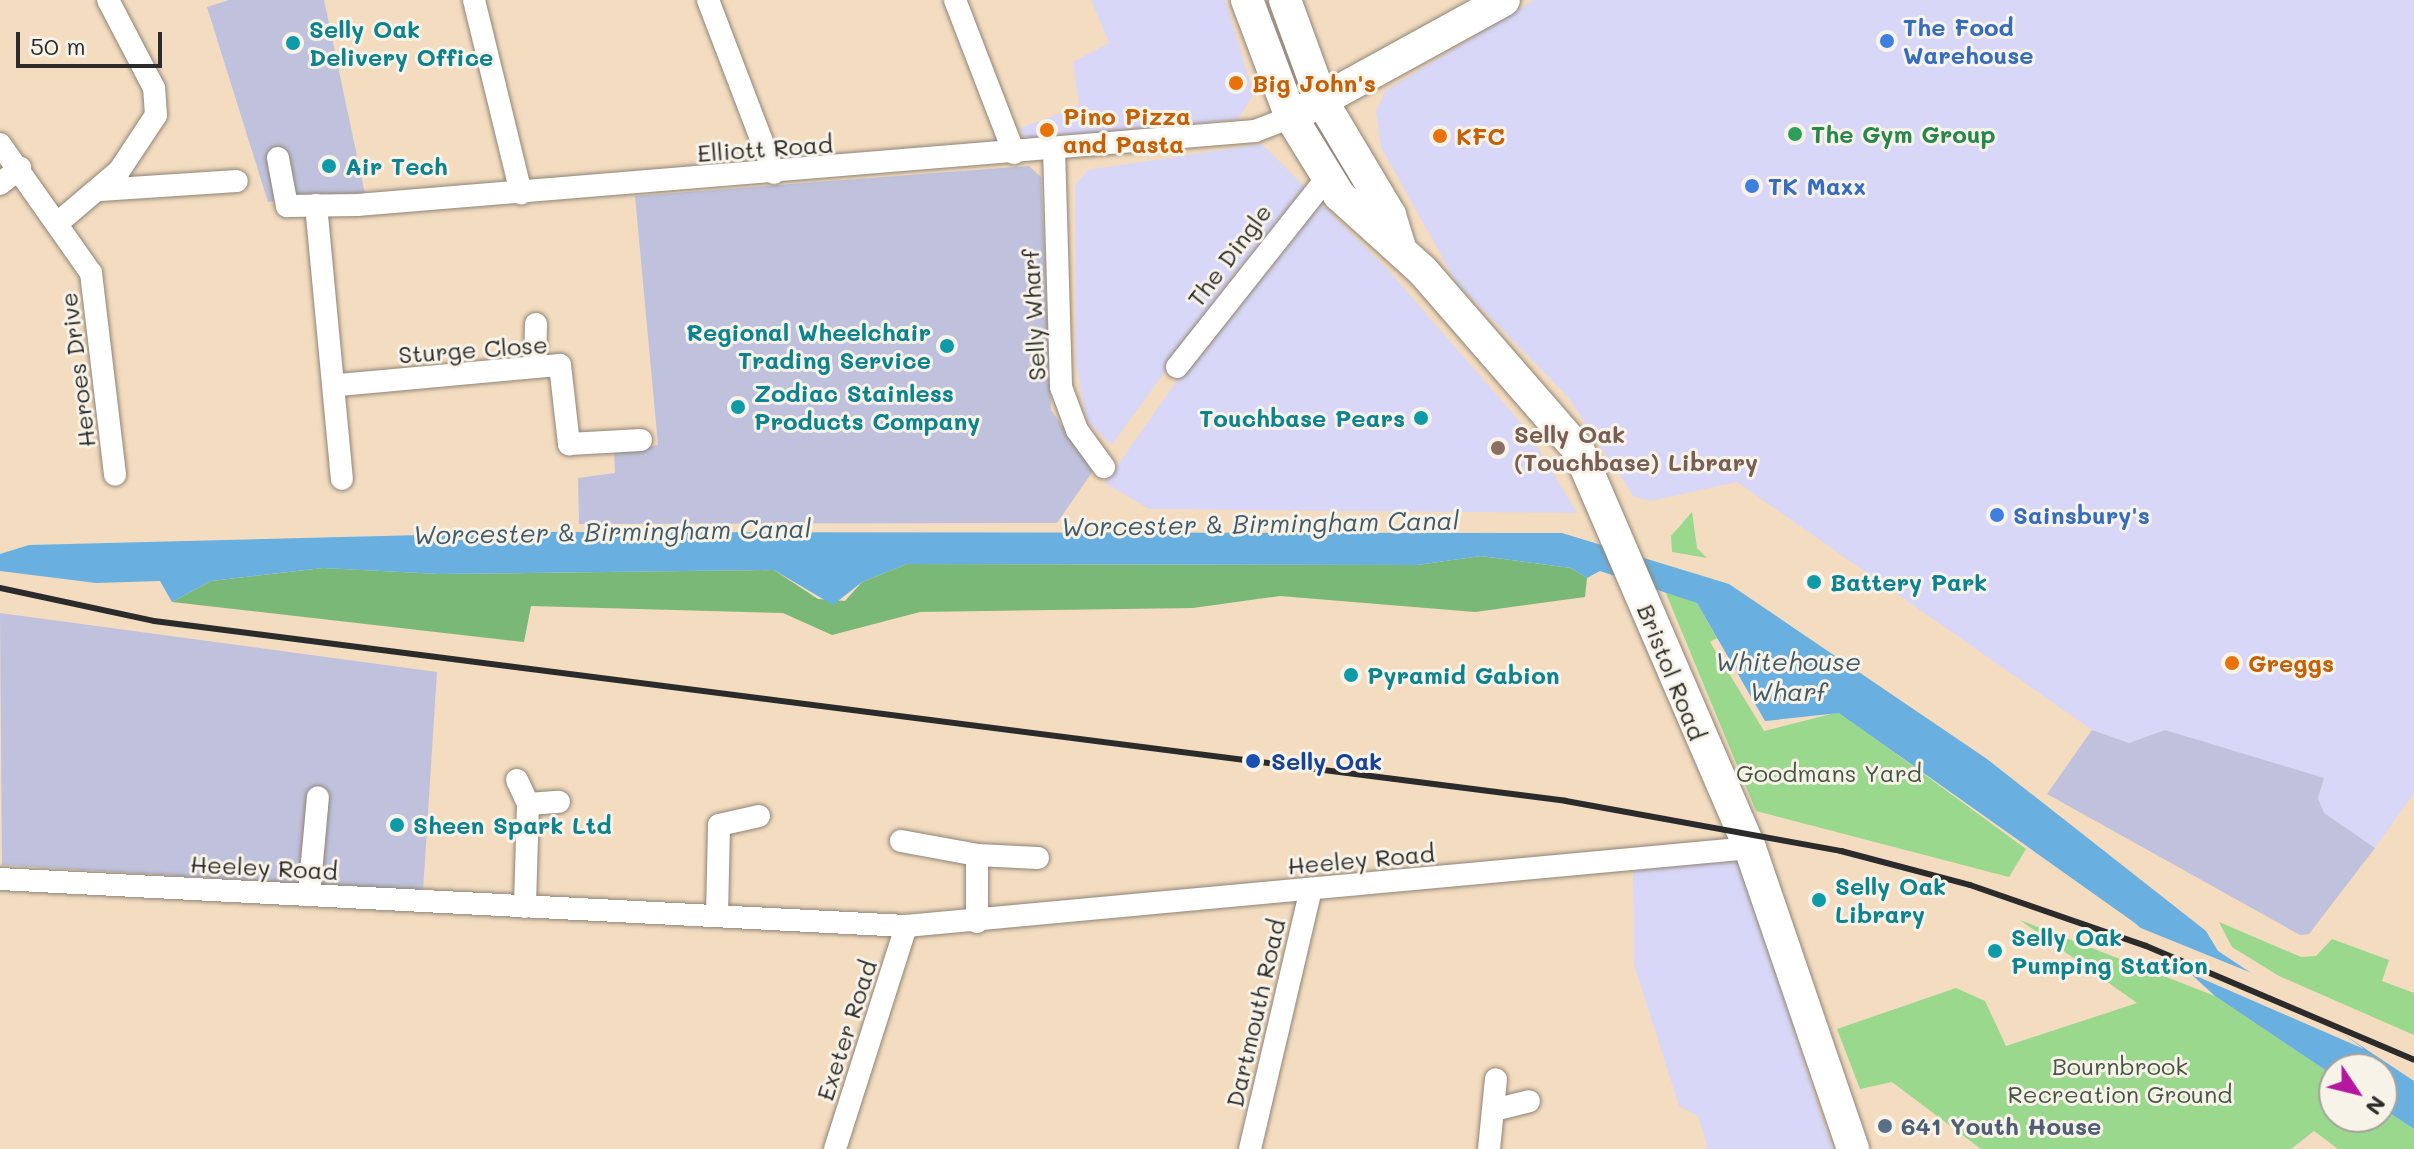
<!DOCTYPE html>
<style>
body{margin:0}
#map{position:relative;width:2414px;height:1149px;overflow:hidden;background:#f3dcc0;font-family:Mali,sans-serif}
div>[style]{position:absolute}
.built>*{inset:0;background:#d9d7f7}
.industrial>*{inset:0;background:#c0c2dd}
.green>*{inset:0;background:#99d88d}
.forest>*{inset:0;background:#7ab878}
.water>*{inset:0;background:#69b0e0}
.pier>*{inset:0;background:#f3dcc0}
.roads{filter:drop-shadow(0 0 2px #8f8476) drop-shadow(0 0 2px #8f8476)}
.minor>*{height:22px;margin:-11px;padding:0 11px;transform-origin:11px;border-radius:11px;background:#fff}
.secondary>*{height:32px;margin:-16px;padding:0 16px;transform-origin:16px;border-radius:16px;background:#fff}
.rail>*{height:6px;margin:-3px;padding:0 3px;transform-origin:3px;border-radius:3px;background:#2b2b2b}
.dots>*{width:22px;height:22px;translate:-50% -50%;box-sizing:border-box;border:4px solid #f7f3e8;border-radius:50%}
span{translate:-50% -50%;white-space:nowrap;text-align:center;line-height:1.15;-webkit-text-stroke:6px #f7f3e8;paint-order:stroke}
.shop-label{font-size:24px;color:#366cbe;font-weight:700}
.left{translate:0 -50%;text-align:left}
.culture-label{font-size:24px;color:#0d838f;font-weight:700}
.right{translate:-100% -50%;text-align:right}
.food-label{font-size:24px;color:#c56008;font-weight:700}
.leisure-label{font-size:24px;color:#27864d;font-weight:700}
.street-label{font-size:24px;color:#2b2b2b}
.education-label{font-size:24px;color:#785e54;font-weight:700}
.transit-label{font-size:24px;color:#164399;font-weight:700}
.park-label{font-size:24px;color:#465644}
.service-label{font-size:24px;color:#4e5e75;font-weight:700}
.water-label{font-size:26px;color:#415a6a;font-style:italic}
.north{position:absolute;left:2318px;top:1053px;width:80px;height:80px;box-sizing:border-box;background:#f7f3e8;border:2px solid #a5a39c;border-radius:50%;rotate:125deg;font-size:22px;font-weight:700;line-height:32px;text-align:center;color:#2b2b2b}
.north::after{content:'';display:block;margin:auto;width:28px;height:36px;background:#b5179e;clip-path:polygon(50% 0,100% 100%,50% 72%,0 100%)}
.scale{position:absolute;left:16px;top:32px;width:146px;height:36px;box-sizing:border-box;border:4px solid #2b2b2b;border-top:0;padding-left:10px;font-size:24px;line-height:28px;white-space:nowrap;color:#2b2b2b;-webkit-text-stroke:6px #f7f3e8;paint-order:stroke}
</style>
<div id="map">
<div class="built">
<div style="clip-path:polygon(1091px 0,1225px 0,1254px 94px,1238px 119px,1025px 142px,1020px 128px,1079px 106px,1073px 62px,1109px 43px)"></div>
<div style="clip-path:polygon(1534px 0,2414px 0,2414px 793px,2375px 848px,2324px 814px,2318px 798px,2324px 779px,2165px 730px,2129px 743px,2092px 730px,1737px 482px,1651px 501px,1634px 497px,1568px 397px,1456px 282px,1381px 147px,1376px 112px,1385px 91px)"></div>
<div style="clip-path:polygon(1262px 144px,1389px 271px,1528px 431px,1577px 513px,1149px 509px,1105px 483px,1255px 270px,1244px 262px,1112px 445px,1087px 421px,1076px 363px,1075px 185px,1088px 170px)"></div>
<div style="clip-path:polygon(1738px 855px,1816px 1099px,1833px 1149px,1708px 1149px,1698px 1116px,1679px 1106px,1634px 965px,1633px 870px)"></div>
</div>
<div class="industrial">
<div style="clip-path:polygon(229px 0,324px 0,365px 194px,268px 202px,207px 7px)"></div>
<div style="clip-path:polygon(1029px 166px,1041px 177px,1051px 410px,1093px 471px,1057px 523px,579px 524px,578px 478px,615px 473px,614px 452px,658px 445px,635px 196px)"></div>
<div style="clip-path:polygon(0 613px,437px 672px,423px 891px,2px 865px)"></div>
<div style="clip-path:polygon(2092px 730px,2129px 743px,2165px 730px,2324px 778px,2318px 798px,2324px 813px,2375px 848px,2309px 934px,2300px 935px,2047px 794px)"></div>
</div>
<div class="green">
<div style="clip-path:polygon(1692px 512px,1697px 548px,1707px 558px,1672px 552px,1671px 536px)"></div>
<div style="clip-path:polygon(1665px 591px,1697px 603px,1717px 638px,1710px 642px,1764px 731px,1839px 712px,2026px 849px,2009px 877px,1756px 811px)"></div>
<div style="clip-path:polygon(2020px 920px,2215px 996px,2334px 1076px,2334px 1117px,2382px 1117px,2382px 1108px,2414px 1129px,2414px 1149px,2338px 1149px,2314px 1131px,2291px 1149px,1981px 1149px,1892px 1082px,1860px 1089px,1837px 1029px,1956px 988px,1985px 1001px,2006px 1046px,2137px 1003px)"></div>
<div style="clip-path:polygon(2219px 922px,2301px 957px,2316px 956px,2332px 939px,2389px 960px,2382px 981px,2414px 993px,2414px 1035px,2279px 976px,2232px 947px)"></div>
</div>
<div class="forest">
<div style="clip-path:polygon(1481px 556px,1571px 568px,1587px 578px,1585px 597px,1475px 612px,1280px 596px,1193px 608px,920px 612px,832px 635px,783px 613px,531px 606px,524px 642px,172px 602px,211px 581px,323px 568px,439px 574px,774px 570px,818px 599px,845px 601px,862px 582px,907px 564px,1417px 565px)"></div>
</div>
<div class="water">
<div style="clip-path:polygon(544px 532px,1562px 533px,1729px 584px,1987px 759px,2206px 931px,2218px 951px,2414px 1081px,2414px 1129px,2382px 1108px,2382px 1069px,2334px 1069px,2334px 1076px,2215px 996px,2135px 923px,1839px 713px,1765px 721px,1697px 603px,1600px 571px,1587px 578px,1571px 568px,1481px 556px,1417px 565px,907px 564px,862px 582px,833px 605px,774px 570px,439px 574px,323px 568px,211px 581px,172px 602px,160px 581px,96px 583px,0 571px,0 554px,29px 545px)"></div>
</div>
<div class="pier">
<div style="clip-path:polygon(2126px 922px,2269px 980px,2364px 1049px,2180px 969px)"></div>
</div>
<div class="roads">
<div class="minor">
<div style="left:474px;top:0;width:199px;rotate:76.3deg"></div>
<div style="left:708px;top:0;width:185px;rotate:69.1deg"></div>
<div style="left:955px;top:0;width:164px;rotate:68.9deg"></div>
<div style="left:0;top:144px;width:158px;rotate:54.8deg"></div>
<div style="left:91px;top:273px;width:203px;rotate:83.2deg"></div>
<div style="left:1054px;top:149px;width:238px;rotate:88.3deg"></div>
<div style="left:1061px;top:387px;width:46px;rotate:69.6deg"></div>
<div style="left:1077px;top:430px;width:46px;rotate:53.9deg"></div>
<div style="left:278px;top:158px;width:49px;rotate:79.4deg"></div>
<div style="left:287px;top:206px;width:70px;rotate:-0.8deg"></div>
<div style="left:357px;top:205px;width:901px;rotate:-4.71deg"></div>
<div style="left:1255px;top:131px;width:39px;rotate:-21deg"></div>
<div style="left:0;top:184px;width:26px;rotate:-39deg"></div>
<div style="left:100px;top:190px;width:137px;rotate:-3.8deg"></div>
<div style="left:316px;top:205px;width:275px;rotate:84.6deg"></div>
<div style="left:60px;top:221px;width:77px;rotate:-40.3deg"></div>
<div style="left:119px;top:171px;width:67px;rotate:-56.5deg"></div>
<div style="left:156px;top:115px;width:27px;rotate:-94deg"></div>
<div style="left:154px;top:88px;width:99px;rotate:-117.6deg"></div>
<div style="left:535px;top:367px;width:43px;rotate:-88.7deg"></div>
<div style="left:1177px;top:367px;width:241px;rotate:-51.6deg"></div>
<div style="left:339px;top:385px;width:222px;rotate:-5.2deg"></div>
<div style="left:560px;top:365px;width:80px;rotate:83.5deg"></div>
<div style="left:569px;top:444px;width:72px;rotate:-3.2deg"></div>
<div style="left:517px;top:780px;width:26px;rotate:65deg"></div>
<div style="left:528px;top:804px;width:103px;rotate:91.7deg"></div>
<div style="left:528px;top:804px;width:31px;rotate:-4deg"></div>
<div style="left:901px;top:841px;width:77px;rotate:10.4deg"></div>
<div style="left:0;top:879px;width:907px;rotate:2.97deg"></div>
<div style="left:906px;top:926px;width:848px;rotate:-5.28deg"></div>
<div style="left:309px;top:895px;width:98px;rotate:-84.8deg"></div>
<div style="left:717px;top:915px;width:90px;rotate:-88.7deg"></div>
<div style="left:719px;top:825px;width:41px;rotate:-12.7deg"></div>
<div style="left:977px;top:922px;width:67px;rotate:-90deg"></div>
<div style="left:977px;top:855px;width:61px;rotate:2.8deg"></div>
<div style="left:1494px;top:1110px;width:36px;rotate:-14deg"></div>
<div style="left:835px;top:1149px;width:234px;rotate:-72.3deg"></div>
<div style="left:1250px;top:1149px;width:267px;rotate:-76.8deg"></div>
<div style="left:1489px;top:1149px;width:70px;rotate:-84.3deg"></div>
</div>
<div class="secondary">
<div style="left:1247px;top:0;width:125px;rotate:69.4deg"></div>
<div style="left:1291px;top:117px;width:92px;rotate:58.4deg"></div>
<div style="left:1339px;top:195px;width:113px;rotate:42.1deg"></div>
<div style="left:1423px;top:271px;width:236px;rotate:49deg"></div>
<div style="left:1578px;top:449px;width:434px;rotate:66.7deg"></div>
<div style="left:1750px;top:848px;width:318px;rotate:71.1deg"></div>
<div style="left:1285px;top:0;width:108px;rotate:69.9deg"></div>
<div style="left:1322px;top:101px;width:133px;rotate:59.2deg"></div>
<div style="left:1390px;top:215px;width:34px;rotate:73deg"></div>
<div style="left:1304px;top:110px;width:228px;rotate:-28.8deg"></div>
</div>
</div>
<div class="rail">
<div style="left:0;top:588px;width:157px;rotate:12.1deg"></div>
<div style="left:154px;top:621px;width:1423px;rotate:7.26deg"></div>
<div style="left:1566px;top:801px;width:280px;rotate:10.3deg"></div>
<div style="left:1841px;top:851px;width:133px;rotate:14.8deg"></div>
<div style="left:1970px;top:885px;width:186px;rotate:19.1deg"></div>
<div style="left:2146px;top:946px;width:291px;rotate:23deg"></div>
</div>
<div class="dots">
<div style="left:1887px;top:41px;background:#3f7fe0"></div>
<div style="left:293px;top:43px;background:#0f9aa8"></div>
<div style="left:1236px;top:83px;background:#e8710a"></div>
<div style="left:1047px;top:130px;background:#e8710a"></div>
<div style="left:1795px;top:134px;background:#2e9e5b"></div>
<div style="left:1440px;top:136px;background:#e8710a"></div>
<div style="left:329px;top:166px;background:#0f9aa8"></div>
<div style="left:1752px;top:186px;background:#3f7fe0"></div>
<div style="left:947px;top:346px;background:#0f9aa8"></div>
<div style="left:738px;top:407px;background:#0f9aa8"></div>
<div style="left:1421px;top:418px;background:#0f9aa8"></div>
<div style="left:1498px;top:448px;background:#8d6e63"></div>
<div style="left:1997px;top:515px;background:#3f7fe0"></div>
<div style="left:1814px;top:582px;background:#0f9aa8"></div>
<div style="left:2232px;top:663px;background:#e8710a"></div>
<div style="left:1351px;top:675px;background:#0f9aa8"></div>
<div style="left:1253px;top:761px;background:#1a4fb4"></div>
<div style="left:397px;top:825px;background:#0f9aa8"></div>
<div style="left:1819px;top:900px;background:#0f9aa8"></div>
<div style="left:1995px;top:951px;background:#0f9aa8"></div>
<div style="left:1885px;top:1126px;background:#5c6f8a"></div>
</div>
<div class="shop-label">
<span class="left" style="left:1903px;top:41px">The Food<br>Warehouse</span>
<span class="left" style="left:1768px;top:186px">TK Maxx</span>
<span class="left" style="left:2013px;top:515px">Sainsbury's</span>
</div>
<div class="culture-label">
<span class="left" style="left:309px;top:43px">Selly Oak<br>Delivery Office</span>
<span class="left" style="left:345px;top:166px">Air Tech</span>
<span class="right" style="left:931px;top:346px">Regional Wheelchair<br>Trading Service</span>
<span class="left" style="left:754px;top:407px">Zodiac Stainless<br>Products Company</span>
<span class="right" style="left:1405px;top:418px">Touchbase Pears</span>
<span class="left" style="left:1830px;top:582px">Battery Park</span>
<span class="left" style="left:1367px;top:675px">Pyramid Gabion</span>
<span class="left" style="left:413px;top:825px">Sheen Spark Ltd</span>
<span class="left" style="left:1835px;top:900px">Selly Oak<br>Library</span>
<span class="left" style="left:2011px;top:951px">Selly Oak<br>Pumping Station</span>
</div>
<div class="food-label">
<span class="left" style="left:1252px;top:83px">Big John's</span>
<span class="left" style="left:1063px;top:130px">Pino Pizza<br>and Pasta</span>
<span class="left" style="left:1456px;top:136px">KFC</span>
<span class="left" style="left:2248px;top:663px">Greggs</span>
</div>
<div class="leisure-label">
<span class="left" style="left:1811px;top:134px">The Gym Group</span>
</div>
<div class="street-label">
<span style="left:765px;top:148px;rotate:-4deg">Elliott Road</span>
<span style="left:1229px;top:255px;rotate:-53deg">The Dingle</span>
<span style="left:1033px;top:315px;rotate:-93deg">Selly Wharf</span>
<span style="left:473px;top:349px;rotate:-4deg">Sturge Close</span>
<span style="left:77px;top:370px;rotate:-97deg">Heroes Drive</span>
<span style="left:1672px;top:672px;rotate:68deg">Bristol Road</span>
<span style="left:1361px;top:859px;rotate:-5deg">Heeley Road</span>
<span style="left:264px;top:867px;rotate:3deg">Heeley Road</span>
<span style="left:1255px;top:1013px;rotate:-77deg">Dartmouth Road</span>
<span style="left:846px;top:1030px;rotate:-72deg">Exeter Road</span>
</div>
<div class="education-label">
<span class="left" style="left:1514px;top:448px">Selly Oak<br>(Touchbase) Library</span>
</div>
<div class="transit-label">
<span class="left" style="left:1271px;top:761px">Selly Oak</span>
</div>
<div class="park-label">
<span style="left:1829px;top:773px">Goodmans Yard</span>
<span style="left:2120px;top:1080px">Bournbrook<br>Recreation Ground</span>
</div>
<div class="service-label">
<span class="left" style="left:1901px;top:1126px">641 Youth House</span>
</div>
<div class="water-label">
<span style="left:1260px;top:524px;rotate:-1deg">Worcester &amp; Birmingham Canal</span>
<span style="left:612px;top:532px;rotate:-1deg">Worcester &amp; Birmingham Canal</span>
<span style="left:1788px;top:677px">Whitehouse<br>Wharf</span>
</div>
<div class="north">N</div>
<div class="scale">50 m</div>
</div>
